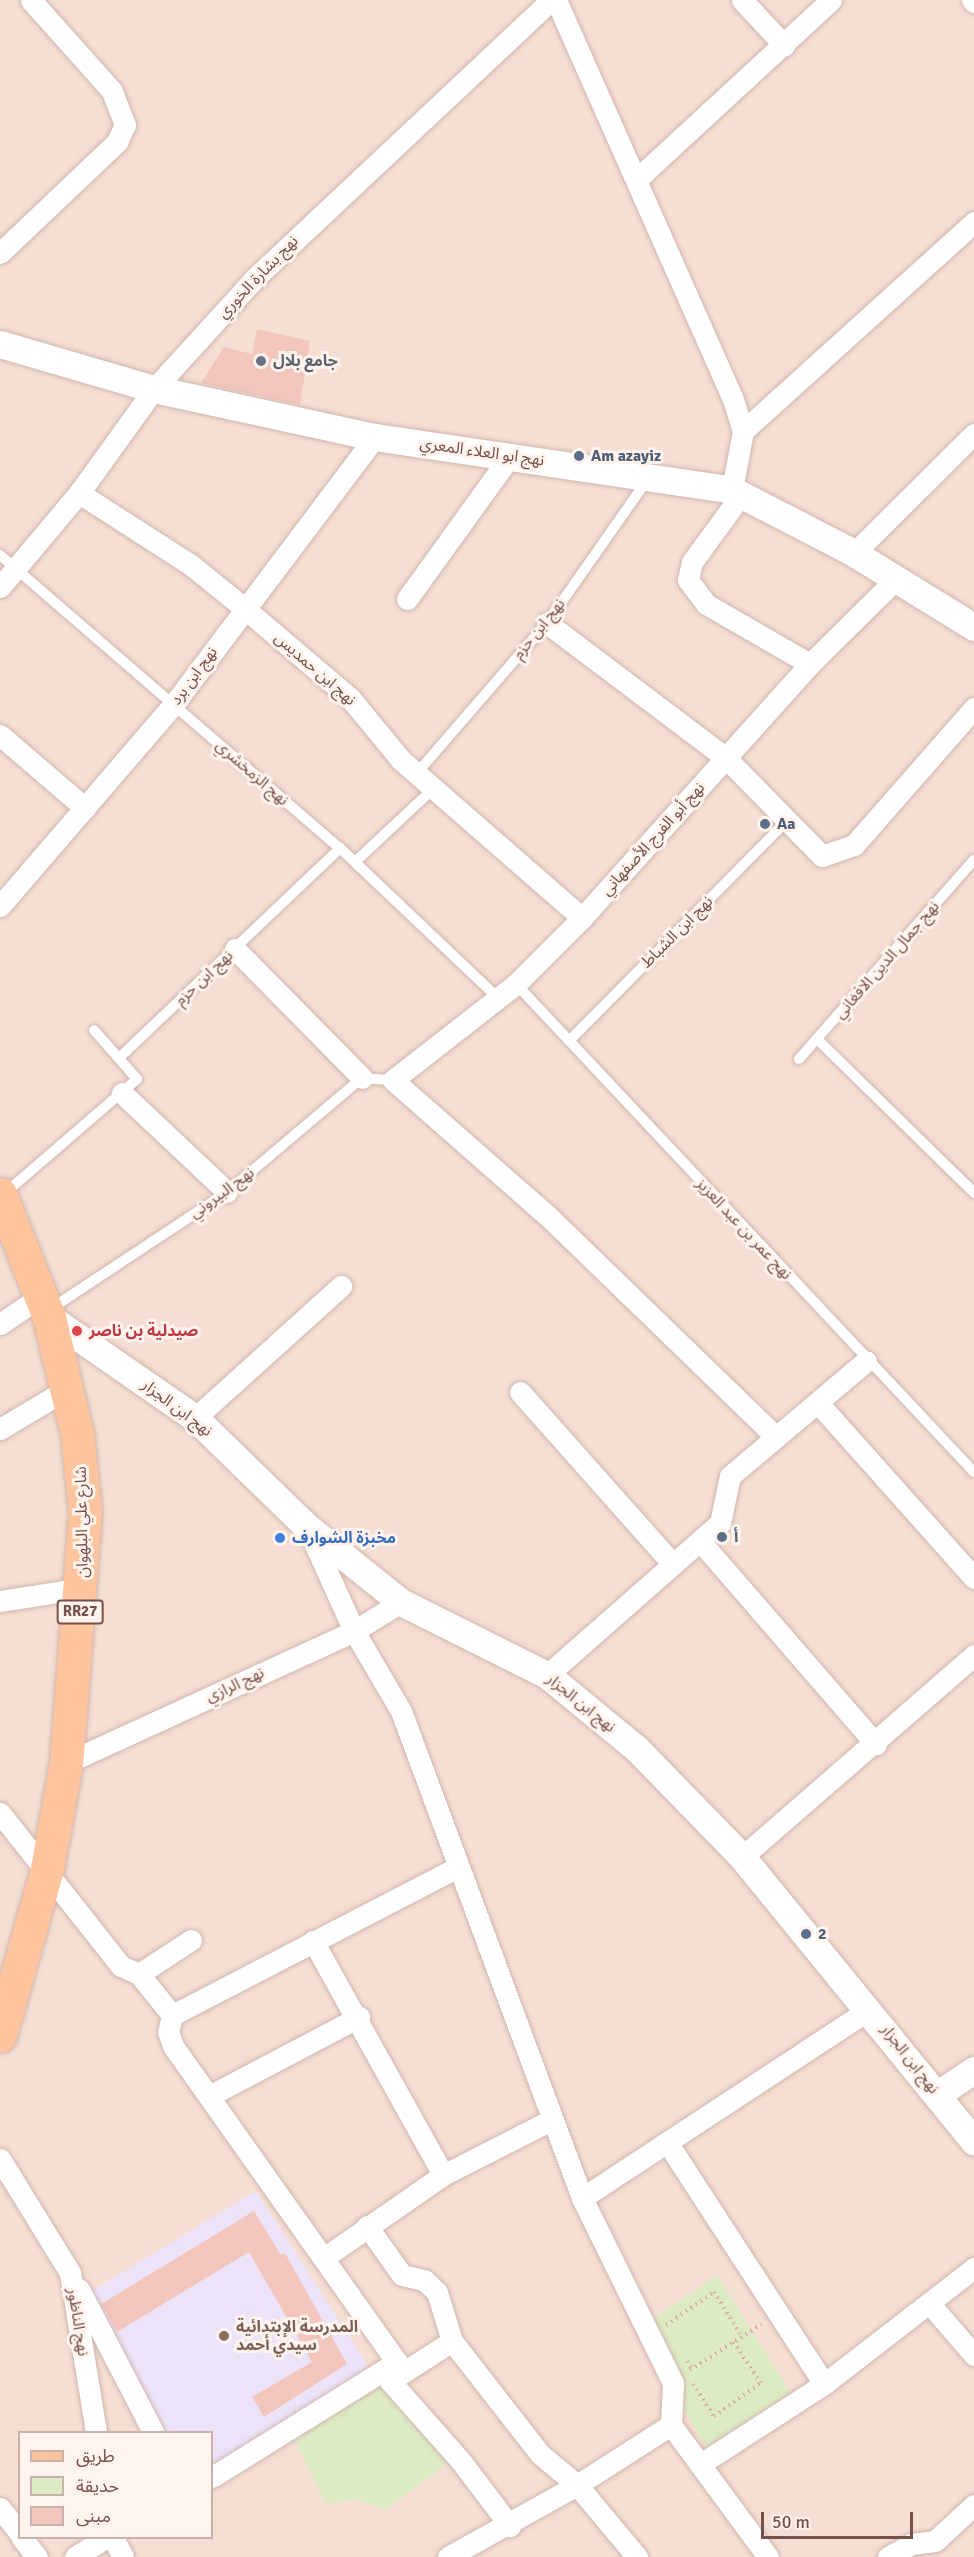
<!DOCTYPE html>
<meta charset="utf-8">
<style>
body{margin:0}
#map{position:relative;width:974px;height:2557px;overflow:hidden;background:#fdefe6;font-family:Signika,"Noto Sans Arabic",sans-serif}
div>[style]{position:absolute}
.residential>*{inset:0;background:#f5dfd4}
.education>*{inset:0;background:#ece3f9}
.green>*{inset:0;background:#dcebc4}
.building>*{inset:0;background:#f3c6bd}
.path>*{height:4px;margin-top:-2px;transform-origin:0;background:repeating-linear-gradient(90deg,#d9a99f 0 1.5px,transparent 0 6px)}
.roads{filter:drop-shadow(0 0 2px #d1b6ae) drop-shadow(0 0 2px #d1b6ae)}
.service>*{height:10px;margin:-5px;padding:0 5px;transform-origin:5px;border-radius:5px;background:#fff}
.minor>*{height:21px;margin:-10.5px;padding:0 10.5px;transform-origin:10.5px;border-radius:10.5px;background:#fff}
.tertiary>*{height:27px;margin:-13.5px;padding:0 13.5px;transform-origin:13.5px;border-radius:13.5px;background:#fff}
.primary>*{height:33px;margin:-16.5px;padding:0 16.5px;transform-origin:16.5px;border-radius:16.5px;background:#fdc49d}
.dots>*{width:16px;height:16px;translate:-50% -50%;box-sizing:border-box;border:3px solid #fff4ed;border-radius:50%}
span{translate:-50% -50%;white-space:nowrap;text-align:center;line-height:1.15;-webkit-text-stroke:6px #fff4ed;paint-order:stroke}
.shield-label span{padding:2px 4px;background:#fff4ed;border:2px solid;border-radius:4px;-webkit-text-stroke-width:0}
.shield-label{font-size:15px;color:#77504a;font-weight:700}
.street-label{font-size:16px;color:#77504a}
.worship-label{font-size:16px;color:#5b616d;font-weight:700}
.left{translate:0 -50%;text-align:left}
.service-label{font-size:16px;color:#4e5e75;font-weight:700}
.health-label{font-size:16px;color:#be3a42;font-weight:700}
.shop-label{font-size:16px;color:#366cbe;font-weight:700}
.education-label{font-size:16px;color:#785e54;font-weight:700}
.legend{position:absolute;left:18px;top:2431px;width:195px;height:108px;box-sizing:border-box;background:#fff4ed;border:2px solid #c9b2ac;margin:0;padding:8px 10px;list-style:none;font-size:18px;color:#77504a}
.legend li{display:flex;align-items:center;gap:12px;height:30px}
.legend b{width:30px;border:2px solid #c9b2ac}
.scale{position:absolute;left:761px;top:2512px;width:152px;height:27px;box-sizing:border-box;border:3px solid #77504a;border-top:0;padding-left:8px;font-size:18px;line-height:21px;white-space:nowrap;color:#77504a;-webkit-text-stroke:4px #fff4ed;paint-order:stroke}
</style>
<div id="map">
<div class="residential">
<div style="clip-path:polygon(evenodd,0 0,974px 0,974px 2557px,0 2557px,0 0,20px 2432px,212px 2432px,212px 2538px,20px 2538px,20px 2432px)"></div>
</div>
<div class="education">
<div style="clip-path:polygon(256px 2191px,372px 2372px,212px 2472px,212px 2432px,159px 2432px,77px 2300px)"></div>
</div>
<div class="green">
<div style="clip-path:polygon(717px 2275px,791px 2393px,706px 2448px,638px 2329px)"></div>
<div style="clip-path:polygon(380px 2386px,449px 2462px,386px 2510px,354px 2499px,326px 2505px,294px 2438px)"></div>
</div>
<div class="building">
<div style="clip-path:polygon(257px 329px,310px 341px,300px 405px,201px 383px,224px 347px,252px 354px)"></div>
<div style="clip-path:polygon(254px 2211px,281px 2255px,285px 2253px,347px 2364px,264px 2417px,252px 2397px,312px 2362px,249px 2252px,117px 2332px,101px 2304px)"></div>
</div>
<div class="path">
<div style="left:666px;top:2325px;width:58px;rotate:-34.5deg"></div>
<div style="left:714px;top:2292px;width:49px;rotate:58.2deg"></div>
<div style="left:687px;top:2361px;width:9px;rotate:58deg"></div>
<div style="left:690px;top:2370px;width:85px;rotate:-32.6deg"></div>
<div style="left:693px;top:2384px;width:38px;rotate:57deg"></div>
<div style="left:714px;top:2416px;width:57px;rotate:-35.1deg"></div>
<div style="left:761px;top:2383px;width:52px;rotate:-124deg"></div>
</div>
<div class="roads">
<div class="service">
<div style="left:0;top:555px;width:449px;rotate:40.8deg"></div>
<div style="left:340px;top:848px;width:218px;rotate:43.5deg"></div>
<div style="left:417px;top:773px;width:198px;rotate:-49.1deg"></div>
<div style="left:547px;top:623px;width:176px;rotate:-55deg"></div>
<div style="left:355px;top:862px;width:108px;rotate:-43.1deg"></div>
<div style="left:516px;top:984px;width:669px;rotate:46.82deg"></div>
<div style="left:817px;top:1039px;width:220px;rotate:44.4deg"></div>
<div style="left:569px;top:1041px;width:307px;rotate:-45.3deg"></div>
<div style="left:119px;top:1058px;width:305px;rotate:-43.5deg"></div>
<div style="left:799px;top:1059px;width:265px;rotate:-48.7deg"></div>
<div style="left:4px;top:1194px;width:176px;rotate:-40.8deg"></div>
<div style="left:137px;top:1079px;width:65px;rotate:-131.3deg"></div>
<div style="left:49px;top:1310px;width:214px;rotate:-33.5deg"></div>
<div style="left:227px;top:1192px;width:177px;rotate:-40.2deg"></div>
<div style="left:362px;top:1078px;width:31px;rotate:4deg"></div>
</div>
<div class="minor">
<div style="left:556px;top:0;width:436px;rotate:66.1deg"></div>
<div style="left:733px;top:399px;width:34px;rotate:73deg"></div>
<div style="left:743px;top:431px;width:60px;rotate:100.6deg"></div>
<div style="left:742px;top:0;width:62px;rotate:47deg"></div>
<div style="left:972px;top:0;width:3px;rotate:45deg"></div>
<div style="left:637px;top:179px;width:264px;rotate:-42.7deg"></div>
<div style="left:0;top:253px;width:161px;rotate:-43.5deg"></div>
<div style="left:117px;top:142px;width:19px;rotate:-65deg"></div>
<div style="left:125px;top:125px;width:36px;rotate:-111deg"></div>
<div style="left:112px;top:91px;width:122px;rotate:-131.7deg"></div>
<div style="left:743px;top:431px;width:312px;rotate:-42.1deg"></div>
<div style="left:79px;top:493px;width:133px;rotate:32.7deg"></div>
<div style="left:191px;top:565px;width:67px;rotate:38.9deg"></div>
<div style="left:243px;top:607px;width:140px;rotate:40.4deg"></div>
<div style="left:350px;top:698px;width:80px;rotate:50.6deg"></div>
<div style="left:401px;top:760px;width:240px;rotate:41.1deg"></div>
<div style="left:741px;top:495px;width:83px;rotate:126.2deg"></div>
<div style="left:692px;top:562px;width:18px;rotate:103deg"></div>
<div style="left:688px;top:580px;width:30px;rotate:53deg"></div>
<div style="left:706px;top:604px;width:120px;rotate:30deg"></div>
<div style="left:854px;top:553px;width:169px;rotate:-44.8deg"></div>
<div style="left:0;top:587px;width:123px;rotate:-50deg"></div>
<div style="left:79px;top:493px;width:128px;rotate:-54.2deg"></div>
<div style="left:154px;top:389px;width:149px;rotate:-47.7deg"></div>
<div style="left:254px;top:279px;width:407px;rotate:-43.2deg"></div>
<div style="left:407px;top:599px;width:176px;rotate:-54.2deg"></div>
<div style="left:547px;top:623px;width:224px;rotate:37deg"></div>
<div style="left:726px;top:758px;width:137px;rotate:45.6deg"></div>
<div style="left:822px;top:856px;width:34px;rotate:-19deg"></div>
<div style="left:854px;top:845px;width:182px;rotate:-48.8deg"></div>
<div style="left:0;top:735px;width:112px;rotate:40.7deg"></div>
<div style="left:0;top:906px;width:265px;rotate:-49.3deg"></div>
<div style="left:173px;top:705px;width:336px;rotate:-53deg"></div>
<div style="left:235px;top:949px;width:181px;rotate:45.4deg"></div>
<div style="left:122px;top:1093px;width:144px;rotate:43.3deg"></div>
<div style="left:0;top:1324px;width:50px;rotate:-34.3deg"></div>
<div style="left:520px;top:1392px;width:227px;rotate:48.4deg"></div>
<div style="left:819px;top:1404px;width:233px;rotate:48.3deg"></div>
<div style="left:195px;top:1418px;width:197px;rotate:-42.1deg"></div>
<div style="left:0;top:1429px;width:78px;rotate:-30.8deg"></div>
<div style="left:775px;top:1436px;width:313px;rotate:-135.9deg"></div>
<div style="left:550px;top:1218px;width:209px;rotate:-138.7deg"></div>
<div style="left:393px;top:1080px;width:156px;rotate:-38deg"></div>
<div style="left:516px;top:984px;width:93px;rotate:-45deg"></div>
<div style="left:582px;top:918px;width:341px;rotate:-48.1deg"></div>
<div style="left:810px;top:664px;width:121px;rotate:-44.7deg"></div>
<div style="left:307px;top:1527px;width:114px;rotate:65.7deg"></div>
<div style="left:354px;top:1631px;width:93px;rotate:59.6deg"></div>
<div style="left:401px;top:1711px;width:520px;rotate:69.61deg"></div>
<div style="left:582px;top:2198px;width:206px;rotate:63.8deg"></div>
<div style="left:673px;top:2383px;width:42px;rotate:92.7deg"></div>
<div style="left:671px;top:2425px;width:164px;rotate:53.7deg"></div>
<div style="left:700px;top:1541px;width:269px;rotate:49.1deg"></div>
<div style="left:0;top:1601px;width:84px;rotate:-8.9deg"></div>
<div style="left:547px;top:1675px;width:230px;rotate:-41.3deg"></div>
<div style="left:720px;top:1523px;width:48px;rotate:-78deg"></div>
<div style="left:730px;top:1476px;width:178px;rotate:-40.2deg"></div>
<div style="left:66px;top:1763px;width:317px;rotate:-24.6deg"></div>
<div style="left:354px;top:1631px;width:55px;rotate:-31.7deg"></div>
<div style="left:0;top:1813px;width:195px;rotate:51.7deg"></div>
<div style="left:121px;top:1966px;width:20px;rotate:24deg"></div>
<div style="left:139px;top:1974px;width:62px;rotate:-33.2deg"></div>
<div style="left:742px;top:1857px;width:308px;rotate:-41deg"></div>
<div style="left:456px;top:1868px;width:320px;rotate:152.6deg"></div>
<div style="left:172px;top:2015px;width:17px;rotate:103deg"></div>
<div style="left:168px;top:2032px;width:15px;rotate:70deg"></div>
<div style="left:173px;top:2046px;width:387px;rotate:54.7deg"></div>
<div style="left:397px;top:2362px;width:20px;rotate:110deg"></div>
<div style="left:390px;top:2381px;width:106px;rotate:48.5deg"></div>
<div style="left:460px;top:2460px;width:83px;rotate:52.9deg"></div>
<div style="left:313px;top:1941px;width:268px;rotate:60.9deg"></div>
<div style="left:139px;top:1974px;width:53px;rotate:51.2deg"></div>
<div style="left:209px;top:2096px;width:170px;rotate:-27.8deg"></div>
<div style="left:667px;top:2142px;width:288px;rotate:57deg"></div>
<div style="left:0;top:2159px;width:134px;rotate:58.4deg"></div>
<div style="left:70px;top:2273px;width:161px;rotate:80.7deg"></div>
<div style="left:582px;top:2198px;width:344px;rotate:-33.3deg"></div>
<div style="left:367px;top:2226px;width:60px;rotate:54.5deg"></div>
<div style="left:402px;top:2275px;width:23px;rotate:13deg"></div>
<div style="left:424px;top:2280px;width:18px;rotate:43deg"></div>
<div style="left:437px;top:2292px;width:51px;rotate:73deg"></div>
<div style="left:452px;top:2341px;width:143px;rotate:52.1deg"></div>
<div style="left:540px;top:2454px;width:48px;rotate:40deg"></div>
<div style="left:577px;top:2485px;width:112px;rotate:-32.6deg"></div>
<div style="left:325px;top:2257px;width:144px;rotate:-34.8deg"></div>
<div style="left:443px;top:2175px;width:121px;rotate:-27deg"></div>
<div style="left:79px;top:2289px;width:161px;rotate:62.6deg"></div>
<div style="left:929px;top:2303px;width:69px;rotate:49.1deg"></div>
<div style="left:390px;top:2381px;width:74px;rotate:-32.8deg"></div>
<div style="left:702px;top:2463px;width:145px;rotate:-32.9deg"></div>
<div style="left:824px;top:2384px;width:190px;rotate:-37.7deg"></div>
<div style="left:212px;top:2477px;width:218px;rotate:-31.9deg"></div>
<div style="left:0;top:2508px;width:33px;rotate:52deg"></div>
<div style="left:22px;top:2538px;width:24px;rotate:52deg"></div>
<div style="left:113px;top:2538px;width:21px;rotate:62deg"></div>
<div style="left:75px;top:2557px;width:36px;rotate:-32deg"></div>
<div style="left:448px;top:2557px;width:148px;rotate:-29.2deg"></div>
<div style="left:577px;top:2485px;width:94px;rotate:50.2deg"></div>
<div style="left:888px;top:2557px;width:26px;rotate:-29deg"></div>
<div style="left:911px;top:2544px;width:24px;rotate:-7deg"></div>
<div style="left:935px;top:2541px;width:53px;rotate:-42.7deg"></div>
</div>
<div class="tertiary">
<div style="left:0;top:344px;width:160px;rotate:16.3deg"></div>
<div style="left:154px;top:389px;width:226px;rotate:12.3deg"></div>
<div style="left:375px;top:437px;width:361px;rotate:8.4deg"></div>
<div style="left:732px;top:490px;width:137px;rotate:27.3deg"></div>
<div style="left:854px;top:553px;width:141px;rotate:31.7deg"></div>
<div style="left:49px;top:1317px;width:178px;rotate:34.7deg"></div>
<div style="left:195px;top:1418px;width:155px;rotate:44.2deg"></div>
<div style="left:306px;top:1526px;width:122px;rotate:38.7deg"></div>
<div style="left:401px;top:1602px;width:163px;rotate:26.6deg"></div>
<div style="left:547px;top:1675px;width:115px;rotate:39.4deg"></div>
<div style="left:636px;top:1748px;width:152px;rotate:45.8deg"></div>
<div style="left:742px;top:1857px;width:367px;rotate:50.8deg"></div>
<div style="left:938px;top:2094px;width:43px;rotate:-33.7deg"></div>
</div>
<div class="primary">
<div style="left:0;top:1194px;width:132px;rotate:68.3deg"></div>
<div style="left:49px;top:1317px;width:120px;rotate:76.5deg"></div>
<div style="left:77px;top:1434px;width:78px;rotate:84.1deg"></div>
<div style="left:85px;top:1512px;width:252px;rotate:94.3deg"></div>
<div style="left:66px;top:1763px;width:108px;rotate:100.2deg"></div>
<div style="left:47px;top:1869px;width:173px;rotate:105.8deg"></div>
</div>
</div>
<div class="dots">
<div style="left:261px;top:361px;background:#6b7280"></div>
<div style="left:579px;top:456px;background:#5c6f8a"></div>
<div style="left:765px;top:824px;background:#5c6f8a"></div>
<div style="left:77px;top:1331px;background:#e0444e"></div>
<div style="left:722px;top:1537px;background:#5c6f8a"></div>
<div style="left:280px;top:1538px;background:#3f7fe0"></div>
<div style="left:806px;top:1934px;background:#5c6f8a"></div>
<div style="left:224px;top:2336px;background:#8d6e63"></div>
</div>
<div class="shield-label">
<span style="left:80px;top:1612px">RR27</span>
</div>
<div class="street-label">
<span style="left:258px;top:277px;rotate:-46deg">نهج بشارة الخوري</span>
<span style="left:482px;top:452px;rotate:8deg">نهج ابو العلاء المعري</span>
<span style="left:539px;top:629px;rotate:-51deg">نهج ابن حزم</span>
<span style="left:315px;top:669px;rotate:41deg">نهج ابن حمديس</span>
<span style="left:194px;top:676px;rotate:-54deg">نهج ابن برد</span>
<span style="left:252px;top:773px;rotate:41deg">نهج الزمخشري</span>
<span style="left:653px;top:839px;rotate:-48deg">نهج أبو الفرج الأصفهاني</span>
<span style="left:677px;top:932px;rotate:-45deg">نهج ابن الشباط</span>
<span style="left:887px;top:960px;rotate:-49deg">نهج جمال الدين الافغاني</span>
<span style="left:204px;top:978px;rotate:-43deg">نهج ابن حزم</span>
<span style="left:222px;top:1193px;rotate:-36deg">نهج البيروني</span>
<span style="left:744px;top:1229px;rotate:47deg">نهج عمر بن عبد العزيز</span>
<span style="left:177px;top:1408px;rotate:37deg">نهج ابن الجزار</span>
<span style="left:82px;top:1522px;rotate:-91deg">شارع علي البلهوان</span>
<span style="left:235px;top:1685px;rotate:-25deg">نهج الرازي</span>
<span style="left:581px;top:1703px;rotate:39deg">نهج ابن الجزار</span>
<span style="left:910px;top:2059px;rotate:52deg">نهج ابن الجزار</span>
<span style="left:78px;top:2322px;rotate:81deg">نهج الناظور</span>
</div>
<div class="worship-label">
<span class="left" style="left:273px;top:361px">جامع بلال</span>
</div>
<div class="service-label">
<span class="left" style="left:591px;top:456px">Am azayiz</span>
<span class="left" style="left:777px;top:824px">Aa</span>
<span class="left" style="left:734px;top:1537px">أ</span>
<span class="left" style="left:818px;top:1934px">2</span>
</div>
<div class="health-label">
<span class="left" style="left:89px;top:1331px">صيدلية بن ناصر</span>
</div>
<div class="shop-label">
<span class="left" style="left:292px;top:1538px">مخبزة الشوارف</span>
</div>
<div class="education-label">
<span class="left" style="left:236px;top:2336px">المدرسة الإبتدائية<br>سيدي أحمد</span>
</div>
<ul class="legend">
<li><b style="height:8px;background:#fdc49d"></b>طريق</li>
<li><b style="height:16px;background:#dcebc4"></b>حديقة</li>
<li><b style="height:16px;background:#f3c6bd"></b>مبنى</li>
</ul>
<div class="scale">50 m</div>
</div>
